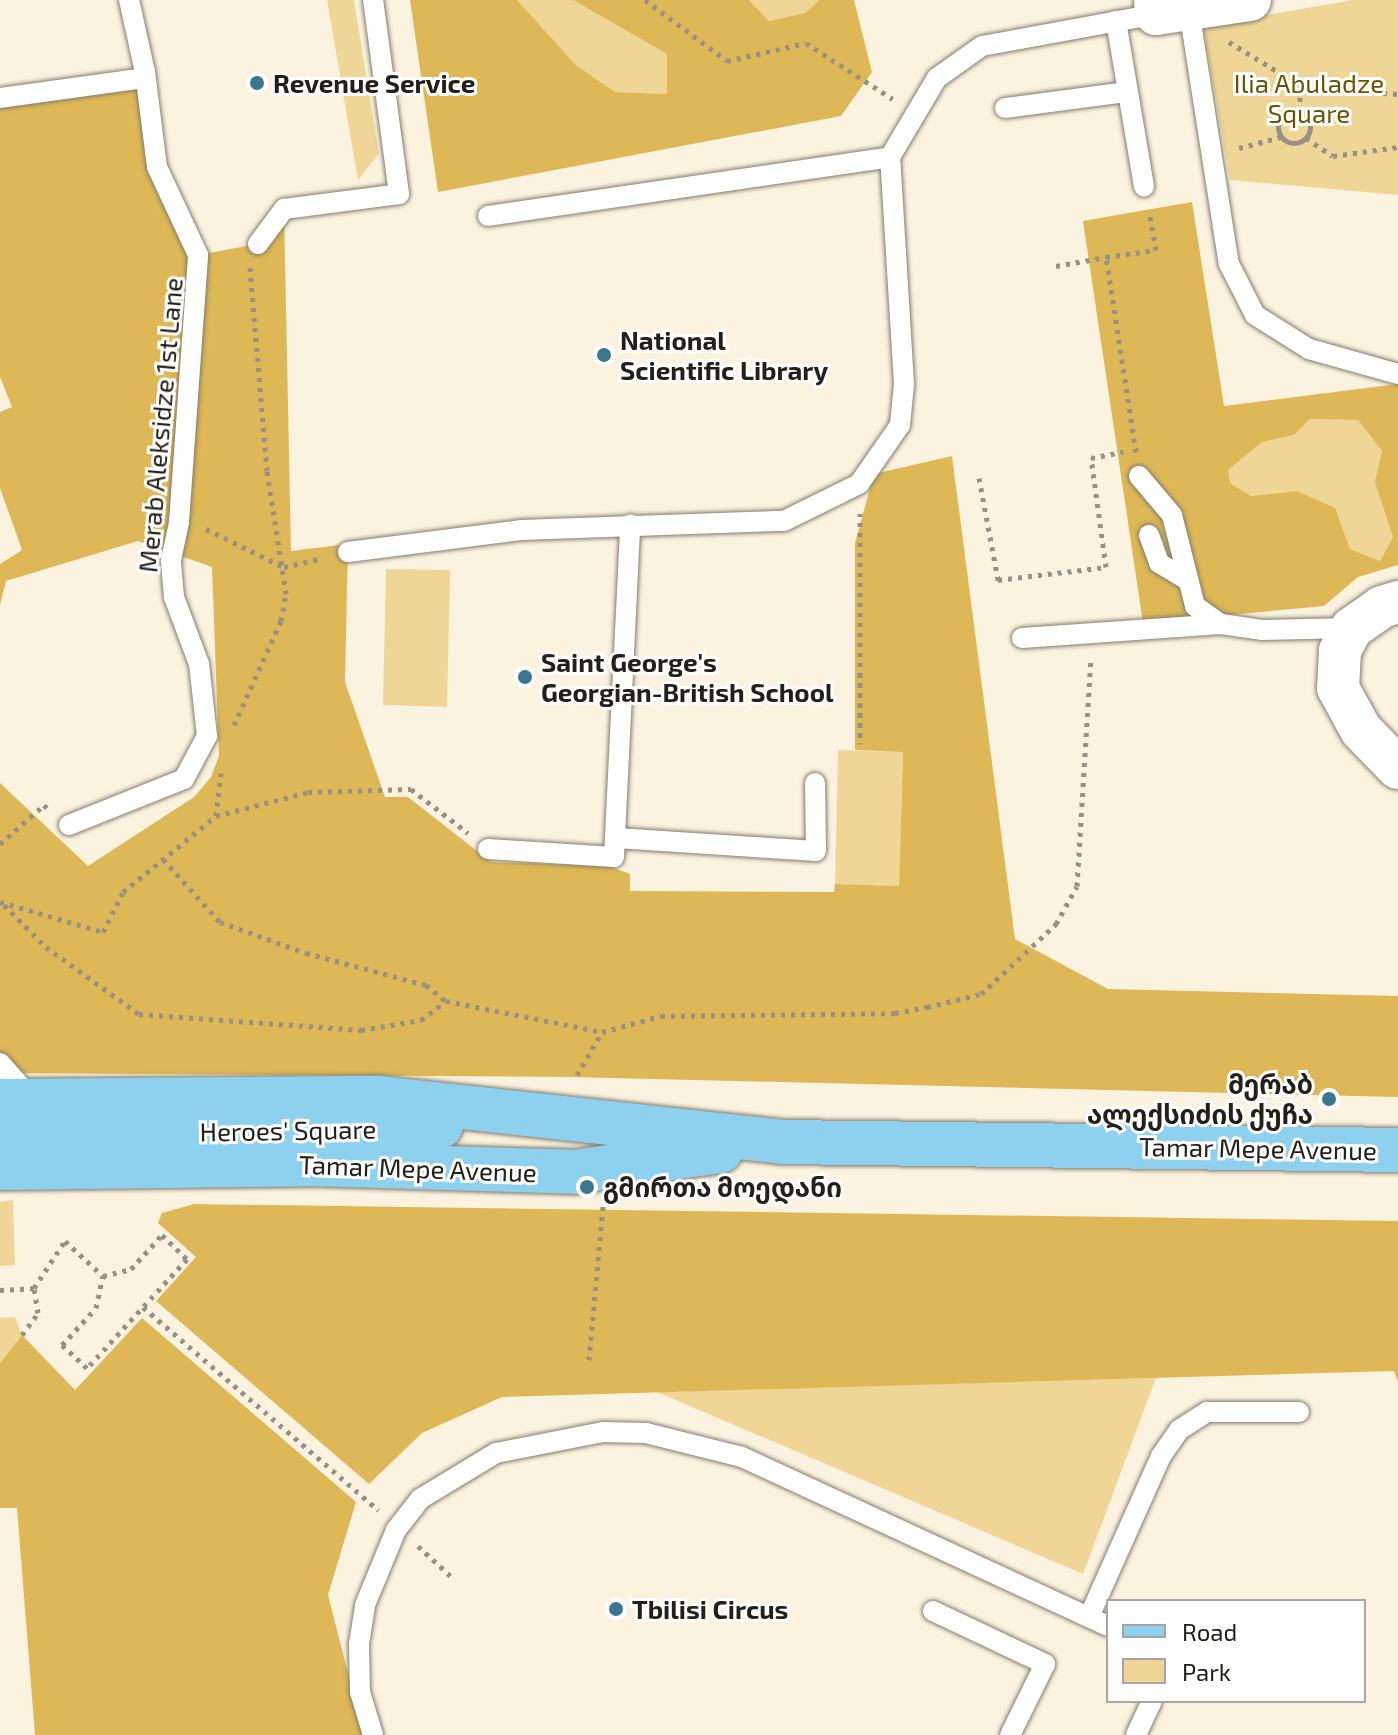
<!DOCTYPE html>
<meta charset="utf-8">
<style>
body{margin:0}
#map{position:relative;width:1398px;height:1735px;overflow:hidden;background:#fbf3e0;font-family:"Exo 2","Noto Sans Georgian",sans-serif}
div>[style]{position:absolute}
.green>*{inset:0;background:#f0d696}
.forest>*{inset:0;background:#deb856}
.path>*{height:5px;margin-top:-2.5px;transform-origin:0;background:repeating-linear-gradient(90deg,#969184 0 4px,transparent 0 10px)}
.path>.ring{margin:-2.5px;padding:0;box-sizing:content-box;background:none;border:5px solid #969184;border-radius:50%}
.roads{filter:drop-shadow(0 0 2px #847d6c) drop-shadow(0 0 2px #847d6c)}
.service>*{height:20px;margin:-10px;padding:0 10px;transform-origin:10px;border-radius:10px;background:#fff}
.minor>*{height:42px;margin:-21px;padding:0 21px;transform-origin:21px;border-radius:21px;background:#fff}
.primary>*{height:44px;margin:-22px;padding:0 22px;transform-origin:22px;border-radius:22px;background:#8ed1ee}
.dots>*{width:22px;height:22px;translate:-50% -50%;box-sizing:border-box;border:4px solid #fff;border-radius:50%}
span{translate:-50% -50%;white-space:nowrap;text-align:center;line-height:1.15;-webkit-text-stroke:6px #fff;paint-order:stroke}
.poi-label{font-size:26px;color:#222019;font-weight:700}
.left{translate:0 -50%;text-align:left}
.right{translate:-100% -50%;text-align:right}
.park-label{font-size:26px;color:#6c5302}
.street-label{font-size:26px;color:#222019}
.legend{position:absolute;left:1106px;top:1599px;width:260px;height:104px;box-sizing:border-box;background:#fff;border:2px solid #a7a6a3;margin:0;padding:10px 14px;list-style:none;font-size:24px;color:#222019}
.legend li{display:flex;align-items:center;gap:16px;height:40px}
.legend b{width:40px;border:2px solid #a7a6a3}
</style>
<div id="map">
<div class="green">
<div style="clip-path:polygon(327px 0,354px 0,379px 154px,358px 180px)"></div>
<div style="clip-path:polygon(517px 0,573px 0,667px 54px,667px 94px,615px 92px,576px 65px)"></div>
<div style="clip-path:polygon(749px 0,819px 0,805px 13px,769px 21px)"></div>
<div style="clip-path:polygon(1353px 0,1398px 0,1398px 195px,1230px 180px,1203px 26px)"></div>
<div style="clip-path:polygon(1310px 419px,1358px 420px,1382px 451px,1376px 482px,1393px 537px,1380px 561px,1350px 549px,1297px 491px,1251px 496px,1230px 483px,1227px 470px,1262px 442px,1294px 435px)"></div>
<div style="clip-path:polygon(386px 569px,450px 570px,447px 707px,383px 705px)"></div>
<div style="clip-path:polygon(838px 750px,903px 752px,899px 886px,835px 884px)"></div>
<div style="clip-path:polygon(13px 1200px,15px 1265px,0 1266px,0 1202px)"></div>
<div style="clip-path:polygon(15px 1317px,22px 1335px,0 1363px,0 1318px)"></div>
<div style="clip-path:polygon(1156px 1378px,1083px 1574px,657px 1392px)"></div>
</div>
<div class="forest">
<div style="clip-path:polygon(410px 0,517px 0,576px 65px,615px 92px,667px 94px,667px 54px,573px 0,749px 0,769px 21px,805px 13px,819px 0,854px 0,872px 72px,841px 116px,438px 192px)"></div>
<div style="clip-path:polygon(145px 72px,157px 167px,198px 255px,258px 244px,284px 209px,291px 551px,348px 544px,345px 682px,385px 797px,408px 797px,491px 862px,608px 866px,630px 874px,630px 891px,834px 892px,835px 884px,899px 886px,903px 752px,855px 750px,855px 543px,874px 474px,952px 456px,1015px 939px,1108px 989px,1398px 996px,1398px 1097px,571px 1077px,0 1073px,0 783px,88px 866px,194px 797px,211px 777px,219px 756px,212px 567px,138px 541px,6px 581px,0 605px,0 564px,22px 550px,0 488px,0 412px,12px 407px,0 377px,0 96px)"></div>
<div style="clip-path:polygon(evenodd,1192px 202px,1224px 406px,1398px 384px,1398px 565px,1358px 577px,1324px 606px,1143px 623px,1083px 221px,1192px 202px,1310px 419px,1358px 420px,1382px 451px,1375px 482px,1393px 537px,1380px 561px,1350px 549px,1335px 508px,1297px 491px,1251px 496px,1230px 483px,1228px 470px,1262px 442px,1294px 435px,1310px 419px)"></div>
<div style="clip-path:polygon(194px 1204px,1398px 1221px,1398px 1382px,1394px 1371px,502px 1397px,422px 1433px,369px 1484px,156px 1301px,196px 1257px,158px 1223px,162px 1213px)"></div>
<div style="clip-path:polygon(142px 1318px,356px 1502px,328px 1595px,364px 1735px,35px 1735px,17px 1508px,0 1508px,0 1363px,22px 1335px,75px 1390px)"></div>
</div>
<div class="path">
<div style="left:645px;top:0;width:102px;rotate:36.6deg"></div>
<div style="left:727px;top:61px;width:81px;rotate:-12.8deg"></div>
<div style="left:806px;top:43px;width:103px;rotate:32.8deg"></div>
<div style="left:1229px;top:42px;width:87px;rotate:31.3deg"></div>
<div style="left:1303px;top:87px;width:95px;rotate:4.2deg"></div>
<div style="left:1297px;top:111px;width:25px;rotate:-76deg"></div>
<div class="ring" style="left:1278px;top:111px;width:27px;height:27px"></div>
<div style="left:1306px;top:138px;width:32px;rotate:34deg"></div>
<div style="left:1333px;top:156px;width:66px;rotate:-7.9deg"></div>
<div style="left:1239px;top:148px;width:43px;rotate:-14.7deg"></div>
<div style="left:1056px;top:266px;width:51px;rotate:-10.2deg"></div>
<div style="left:1136px;top:452px;width:197px;rotate:-98.7deg"></div>
<div style="left:1106px;top:257px;width:50px;rotate:-8deg"></div>
<div style="left:1156px;top:250px;width:40px;rotate:-100deg"></div>
<div style="left:979px;top:478px;width:104px;rotate:79.4deg"></div>
<div style="left:998px;top:580px;width:109px;rotate:-6.9deg"></div>
<div style="left:1106px;top:567px;width:110px;rotate:-97.8deg"></div>
<div style="left:1091px;top:458px;width:33px;rotate:-11deg"></div>
<div style="left:860px;top:513px;width:231px;rotate:90deg"></div>
<div style="left:206px;top:529px;width:87px;rotate:26deg"></div>
<div style="left:284px;top:567px;width:39px;rotate:-13deg"></div>
<div style="left:234px;top:725px;width:114px;rotate:-65.7deg"></div>
<div style="left:281px;top:621px;width:27px;rotate:-80deg"></div>
<div style="left:286px;top:594px;width:124px;rotate:-98.8deg"></div>
<div style="left:267px;top:471px;width:204px;rotate:-94.8deg"></div>
<div style="left:216px;top:816px;width:43px;rotate:-83.4deg"></div>
<div style="left:0;top:844px;width:59px;rotate:-41.6deg"></div>
<div style="left:44px;top:805px;width:4px;rotate:45deg"></div>
<div style="left:163px;top:859px;width:85px;rotate:47.9deg"></div>
<div style="left:220px;top:922px;width:91px;rotate:19.8deg"></div>
<div style="left:306px;top:953px;width:124px;rotate:14.9deg"></div>
<div style="left:426px;top:985px;width:26px;rotate:39deg"></div>
<div style="left:446px;top:1001px;width:159px;rotate:11.2deg"></div>
<div style="left:602px;top:1032px;width:61px;rotate:-15.2deg"></div>
<div style="left:661px;top:1016px;width:234px;rotate:-0.7deg"></div>
<div style="left:895px;top:1013px;width:33px;rotate:-11deg"></div>
<div style="left:927px;top:1007px;width:56px;rotate:-13.5deg"></div>
<div style="left:981px;top:994px;width:103px;rotate:-43deg"></div>
<div style="left:1056px;top:924px;width:43px;rotate:-61.1deg"></div>
<div style="left:1077px;top:886px;width:228px;rotate:-86.5deg"></div>
<div style="left:0;top:902px;width:107px;rotate:16.2deg"></div>
<div style="left:103px;top:932px;width:45px;rotate:-63.4deg"></div>
<div style="left:123px;top:892px;width:120px;rotate:-39.3deg"></div>
<div style="left:216px;top:816px;width:95px;rotate:-14.6deg"></div>
<div style="left:308px;top:792px;width:103px;rotate:-1.7deg"></div>
<div style="left:411px;top:789px;width:72px;rotate:37.7deg"></div>
<div style="left:4px;top:905px;width:59px;rotate:45deg"></div>
<div style="left:46px;top:947px;width:115px;rotate:35.8deg"></div>
<div style="left:139px;top:1014px;width:223px;rotate:4.1deg"></div>
<div style="left:361px;top:1030px;width:61px;rotate:-9.5deg"></div>
<div style="left:421px;top:1020px;width:31px;rotate:-37deg"></div>
<div style="left:577px;top:1075px;width:50px;rotate:-59.8deg"></div>
<div style="left:162px;top:1235px;width:35px;rotate:44deg"></div>
<div style="left:187px;top:1259px;width:148px;rotate:132.5deg"></div>
<div style="left:87px;top:1368px;width:34px;rotate:-137deg"></div>
<div style="left:62px;top:1345px;width:50px;rotate:-47.4deg"></div>
<div style="left:96px;top:1308px;width:33px;rotate:-78deg"></div>
<div style="left:103px;top:1276px;width:29px;rotate:-14deg"></div>
<div style="left:131px;top:1269px;width:46px;rotate:-47.6deg"></div>
<div style="left:0;top:1290px;width:34px;rotate:-3deg"></div>
<div style="left:34px;top:1288px;width:56px;rotate:-56.6deg"></div>
<div style="left:65px;top:1241px;width:52px;rotate:42.6deg"></div>
<div style="left:143px;top:1307px;width:311px;rotate:40.8deg"></div>
<div style="left:22px;top:1335px;width:27px;rotate:-54deg"></div>
<div style="left:38px;top:1313px;width:25px;rotate:-99deg"></div>
<div style="left:589px;top:1360px;width:156px;rotate:-84.8deg"></div>
<div style="left:418px;top:1546px;width:50px;rotate:42.6deg"></div>
</div>
<div class="roads">
<div class="service">
<div style="left:1189px;top:10px;width:257px;rotate:81.1deg"></div>
<div style="left:1229px;top:264px;width:57px;rotate:63deg"></div>
<div style="left:1255px;top:315px;width:64px;rotate:32.2deg"></div>
<div style="left:1309px;top:349px;width:92px;rotate:15.7deg"></div>
<div style="left:1116px;top:21px;width:168px;rotate:80.4deg"></div>
<div style="left:0;top:98px;width:146px;rotate:-7.9deg"></div>
<div style="left:1005px;top:108px;width:123px;rotate:-7.5deg"></div>
<div style="left:488px;top:216px;width:406px;rotate:-8.3deg"></div>
<div style="left:258px;top:244px;width:44px;rotate:-53.4deg"></div>
<div style="left:284px;top:209px;width:116px;rotate:-7.4deg"></div>
<div style="left:399px;top:194px;width:196px;rotate:-97.6deg"></div>
<div style="left:1139px;top:476px;width:51px;rotate:49.8deg"></div>
<div style="left:1172px;top:515px;width:94px;rotate:75.8deg"></div>
<div style="left:1195px;top:606px;width:32px;rotate:35deg"></div>
<div style="left:1221px;top:624px;width:41px;rotate:8.3deg"></div>
<div style="left:1262px;top:630px;width:90px;rotate:-1.3deg"></div>
<div style="left:1149px;top:535px;width:30px;rotate:70deg"></div>
<div style="left:1159px;top:563px;width:29px;rotate:31deg"></div>
<div style="left:348px;top:552px;width:174px;rotate:-7.2deg"></div>
<div style="left:521px;top:530px;width:263px;rotate:-2deg"></div>
<div style="left:784px;top:521px;width:84px;rotate:-26.3deg"></div>
<div style="left:859px;top:484px;width:72px;rotate:-55.2deg"></div>
<div style="left:900px;top:425px;width:41px;rotate:-84.4deg"></div>
<div style="left:904px;top:384px;width:227px;rotate:-93.5deg"></div>
<div style="left:890px;top:157px;width:92px;rotate:-59.3deg"></div>
<div style="left:937px;top:78px;width:55px;rotate:-35.4deg"></div>
<div style="left:982px;top:46px;width:177px;rotate:-10.4deg"></div>
<div style="left:1022px;top:638px;width:199px;rotate:-4deg"></div>
<div style="left:69px;top:825px;width:124px;rotate:-21.8deg"></div>
<div style="left:184px;top:779px;width:49px;rotate:-61.9deg"></div>
<div style="left:207px;top:736px;width:72px;rotate:-96.3deg"></div>
<div style="left:199px;top:664px;width:72px;rotate:-110.5deg"></div>
<div style="left:174px;top:597px;width:37px;rotate:-95deg"></div>
<div style="left:171px;top:560px;width:39px;rotate:-78deg"></div>
<div style="left:179px;top:522px;width:268px;rotate:-85.9deg"></div>
<div style="left:198px;top:255px;width:97px;rotate:-115deg"></div>
<div style="left:157px;top:167px;width:96px;rotate:-97.2deg"></div>
<div style="left:145px;top:72px;width:74px;rotate:-102.5deg"></div>
<div style="left:616px;top:838px;width:200px;rotate:3.7deg"></div>
<div style="left:816px;top:851px;width:68px;rotate:-90.8deg"></div>
<div style="left:488px;top:849px;width:126px;rotate:3.6deg"></div>
<div style="left:614px;top:857px;width:333px;rotate:-87.2deg"></div>
<div style="left:0;top:1063px;width:48px;rotate:48.4deg"></div>
<div style="left:933px;top:1611px;width:124px;rotate:25.3deg"></div>
<div style="left:1045px;top:1664px;width:79px;rotate:116.2deg"></div>
<div style="left:1089px;top:1617px;width:176px;rotate:-65.9deg"></div>
<div style="left:1161px;top:1456px;width:32px;rotate:-55deg"></div>
<div style="left:1179px;top:1430px;width:33px;rotate:-33deg"></div>
<div style="left:1207px;top:1412px;width:92px"></div>
<div style="left:373px;top:1735px;width:45px;rotate:-106.8deg"></div>
<div style="left:360px;top:1692px;width:48px;rotate:-91.2deg"></div>
<div style="left:359px;top:1644px;width:39px;rotate:-81deg"></div>
<div style="left:365px;top:1605px;width:81px;rotate:-67.5deg"></div>
<div style="left:396px;top:1530px;width:39px;rotate:-52deg"></div>
<div style="left:420px;top:1499px;width:89px;rotate:-31.2deg"></div>
<div style="left:496px;top:1453px;width:109px;rotate:-11.1deg"></div>
<div style="left:603px;top:1432px;width:43px;rotate:1.3deg"></div>
<div style="left:646px;top:1433px;width:99px;rotate:14deg"></div>
<div style="left:742px;top:1457px;width:403px;rotate:24.8deg"></div>
<div style="left:1136px;top:1735px;width:38px;rotate:-65deg"></div>
</div>
<div class="minor">
<div style="left:1155px;top:0;width:14px;rotate:86deg"></div>
<div style="left:1156px;top:14px;width:95px;rotate:-8.5deg"></div>
<div style="left:1398px;top:602px;width:17px;rotate:163deg"></div>
<div style="left:1382px;top:607px;width:37px;rotate:145deg"></div>
<div style="left:1352px;top:628px;width:26px;rotate:118deg"></div>
<div style="left:1340px;top:651px;width:37px;rotate:93deg"></div>
<div style="left:1338px;top:688px;width:48px;rotate:61.3deg"></div>
<div style="left:1361px;top:730px;width:53px;rotate:45.8deg"></div>
</div>
<div class="primary">
<div style="left:0;top:1101px;width:379px;rotate:-0.5deg"></div>
<div style="left:379px;top:1098px;width:405px;rotate:6.2deg"></div>
<div style="left:782px;top:1142px;width:616px;rotate:0.74deg"></div>
<div style="left:0;top:1130px;width:441px;rotate:-0.5deg"></div>
<div style="left:0;top:1168px;width:312px;rotate:-0.7deg"></div>
<div style="left:312px;top:1164px;width:262px;rotate:1.7deg"></div>
<div style="left:574px;top:1172px;width:148px;rotate:-8.2deg"></div>
</div>
</div>
<div class="dots">
<div style="left:257px;top:83px;background:#3d758f"></div>
<div style="left:604px;top:355px;background:#3d758f"></div>
<div style="left:525px;top:677px;background:#3d758f"></div>
<div style="left:1329px;top:1099px;background:#3d758f"></div>
<div style="left:587px;top:1187px;background:#3d758f"></div>
<div style="left:616px;top:1609px;background:#3d758f"></div>
</div>
<div class="poi-label">
<span class="left" style="left:273px;top:83px">Revenue Service</span>
<span class="left" style="left:620px;top:355px">National<br>Scientific Library</span>
<span class="left" style="left:541px;top:677px">Saint George's<br>Georgian-British School</span>
<span class="right" style="left:1313px;top:1099px">მერაბ<br>ალექსიძის ქუჩა</span>
<span class="left" style="left:603px;top:1187px">გმირთა მოედანი</span>
<span class="left" style="left:632px;top:1609px">Tbilisi Circus</span>
</div>
<div class="park-label">
<span style="left:1309px;top:98px">Ilia Abuladze<br>Square</span>
</div>
<div class="street-label">
<span style="left:160px;top:425px;rotate:-85deg">Merab Aleksidze 1st Lane</span>
<span style="left:288px;top:1130px;rotate:-1deg">Heroes' Square</span>
<span style="left:1258px;top:1148px;rotate:1deg">Tamar Mepe Avenue</span>
<span style="left:418px;top:1168px;rotate:2deg">Tamar Mepe Avenue</span>
</div>
<ul class="legend">
<li><b style="height:10px;background:#8ed1ee"></b>Road</li>
<li><b style="height:22px;background:#f0d696"></b>Park</li>
</ul>
</div>
